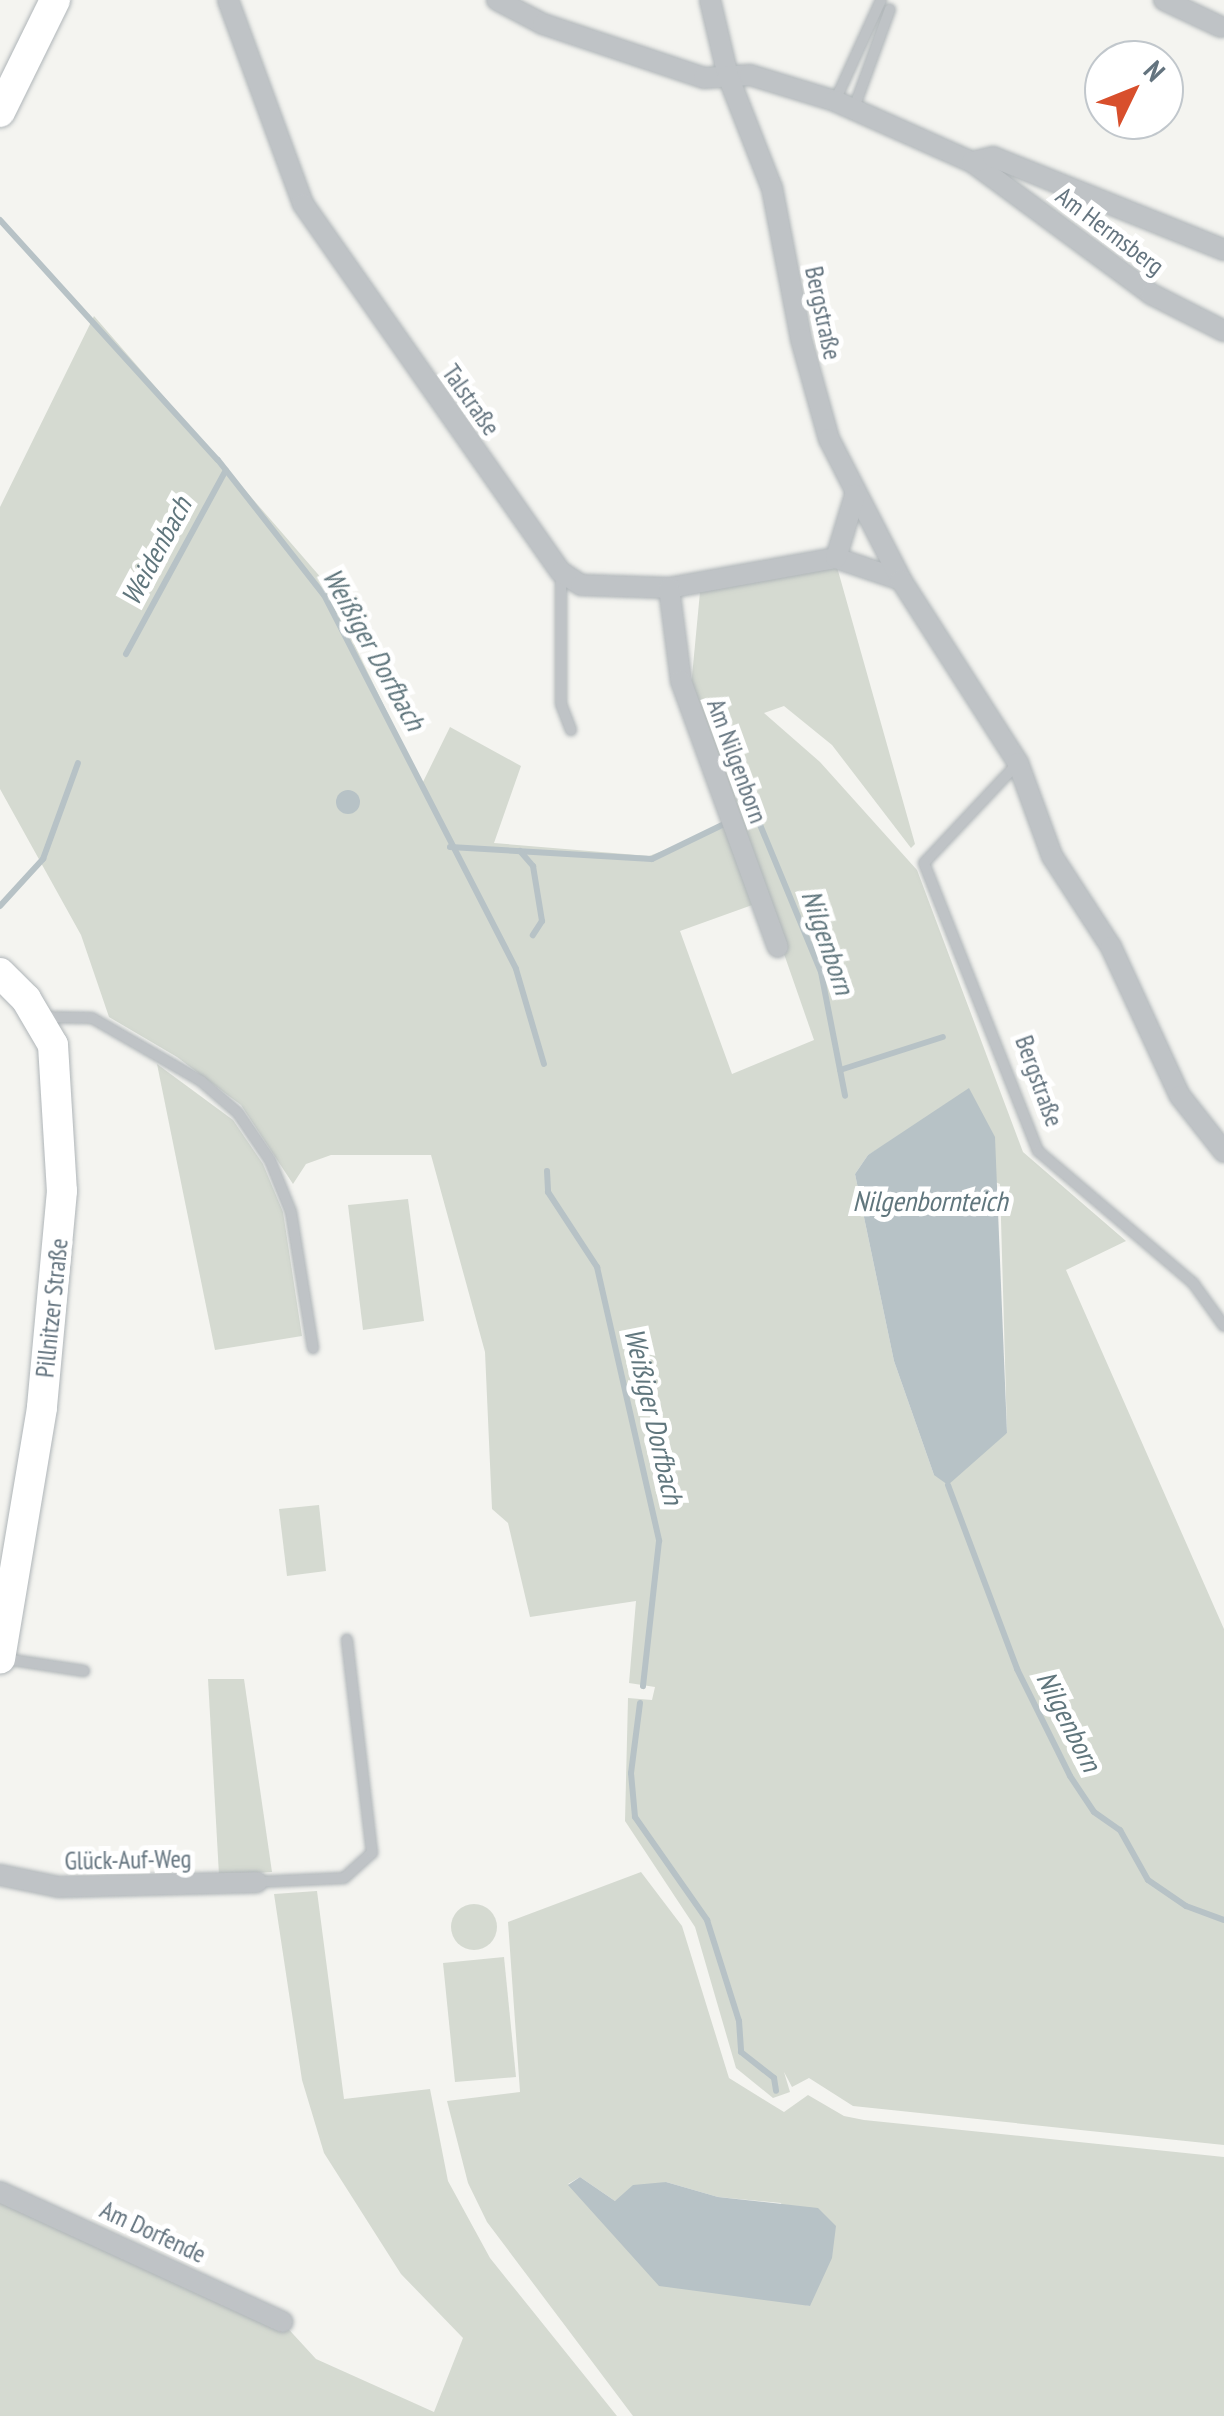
<!DOCTYPE html>
<meta charset="utf-8">
<style>
body{margin:0}
#map{position:relative;width:1224px;height:2416px;overflow:hidden;background:#f4f4f0;font-family:"PT Sans Narrow",sans-serif}
div>[style]{position:absolute}
.green>*{inset:0;background:#d5dad1}
.round{border-radius:50%}
.water>*{inset:0;background:#b7c2c6}
.stream>*{height:6px;margin:-3px;padding:0 3px;transform-origin:3px;border-radius:3px;background:#b7c2c6}
.roads{filter:drop-shadow(0 0 2px #afb5b8) drop-shadow(0 0 2px #afb5b8)}
.lane>*{height:10px;margin:-5px;padding:0 5px;transform-origin:5px;border-radius:5px;background:#bfc3c6}
.street>*{height:20px;margin:-10px;padding:0 10px;transform-origin:10px;border-radius:10px;background:#bfc3c6}
.secondary>*{height:30px;margin:-15px;padding:0 15px;transform-origin:15px;border-radius:15px;background:#fff}
span{translate:-50% -50%;white-space:nowrap;text-align:center;line-height:1.15;-webkit-text-stroke:10px #fff;paint-order:stroke}
.street-label{font-size:25px;color:#64747f}
.water-label{font-size:28px;color:#60767d;font-style:italic}
.north{position:absolute;left:1084px;top:40px;width:100px;height:100px;box-sizing:border-box;background:#fff;border:2px solid #c1c7cc;border-radius:50%;rotate:47deg;font-size:28px;font-weight:700;line-height:40px;text-align:center;color:#64747f}
.north::after{content:'';display:block;margin:auto;width:35px;height:45px;background:#d84f2c;clip-path:polygon(50% 0,100% 100%,50% 72%,0 100%)}
</style>
<div id="map">
<div class="green">
<div style="clip-path:polygon(evenodd,94px 316px,323px 580px,422px 784px,450px 727px,521px 766px,494px 843px,649px 856px,725px 827px,755px 904px,680px 931px,732px 1074px,814px 1040px,691px 687px,700px 592px,837px 567px,915px 844px,911px 848px,832px 745px,784px 706px,764px 713px,820px 762px,917px 870px,1023px 1152px,1126px 1241px,1066px 1270px,1224px 1629px,1224px 2145px,853px 2106px,809px 2078px,792px 2087px,784px 2072px,790px 2092px,773px 2098px,736px 2068px,695px 1927px,625px 1821px,628px 1698px,652px 1700px,655px 1687px,629px 1683px,636px 1601px,530px 1617px,508px 1523px,492px 1509px,485px 1352px,431px 1155px,331px 1155px,306px 1164px,293px 1184px,241px 1105px,177px 1057px,109px 1017px,81px 935px,0 789px,0 507px,94px 316px,895px 1139px,1000px 1184px,1007px 1433px,934px 1475px,894px 1361px,855px 1174px,868px 1155px,895px 1139px)"></div>
<div style="clip-path:polygon(157px 1064px,233px 1120px,263px 1164px,283px 1212px,302px 1336px,215px 1350px)"></div>
<div style="clip-path:polygon(408px 1199px,424px 1321px,363px 1330px,348px 1205px)"></div>
<div style="clip-path:polygon(319px 1505px,326px 1571px,287px 1576px,279px 1509px)"></div>
<div style="clip-path:polygon(208px 1679px,244px 1679px,272px 1872px,219px 1875px)"></div>
<div style="clip-path:polygon(evenodd,641px 1872px,682px 1926px,729px 2078px,784px 2112px,808px 2095px,844px 2116px,864px 2120px,1224px 2157px,1224px 2416px,633px 2416px,487px 2222px,468px 2183px,447px 2101px,520px 2092px,508px 1922px,641px 1872px,580px 2177px,615px 2201px,666px 2182px,718px 2197px,781px 2203px,810px 2306px,779px 2299px,568px 2184px,580px 2177px)"></div>
<div style="clip-path:polygon(317px 1891px,344px 2099px,430px 2089px,448px 2181px,490px 2258px,617px 2416px,0 2416px,0 2201px,282px 2322px,316px 2359px,434px 2412px,463px 2338px,401px 2274px,324px 2153px,302px 2080px,274px 1894px)"></div>
<div class="round" style="left:451px;top:1904px;width:46px;height:46px"></div>
<div style="clip-path:polygon(504px 1957px,516px 2077px,455px 2082px,443px 1963px)"></div>
</div>
<div class="water">
<div class="round" style="left:336px;top:790px;width:24px;height:24px"></div>
<div style="clip-path:polygon(969px 1088px,995px 1137px,1007px 1433px,948px 1485px,934px 1475px,894px 1361px,855px 1174px,868px 1155px)"></div>
<div style="clip-path:polygon(580px 2177px,615px 2201px,633px 2185px,666px 2182px,718px 2197px,818px 2208px,836px 2226px,832px 2258px,810px 2306px,659px 2286px,568px 2185px)"></div>
</div>
<div class="stream">
<div style="left:0;top:220px;width:324px;rotate:47.8deg"></div>
<div style="left:218px;top:460px;width:172px;rotate:51.9deg"></div>
<div style="left:324px;top:595px;width:420px;rotate:62.8deg"></div>
<div style="left:516px;top:969px;width:99px;rotate:73.6deg"></div>
<div style="left:126px;top:654px;width:209px;rotate:-61.5deg"></div>
<div style="left:749px;top:817px;width:7px;rotate:-16deg"></div>
<div style="left:756px;top:815px;width:170px;rotate:67.5deg"></div>
<div style="left:821px;top:972px;width:126px;rotate:79deg"></div>
<div style="left:450px;top:847px;width:202px;rotate:3.4deg"></div>
<div style="left:652px;top:859px;width:78px;rotate:-25.9deg"></div>
<div style="left:520px;top:851px;width:20px;rotate:49deg"></div>
<div style="left:533px;top:866px;width:56px;rotate:80.7deg"></div>
<div style="left:542px;top:921px;width:17px;rotate:123deg"></div>
<div style="left:0;top:906px;width:64px;rotate:-47.5deg"></div>
<div style="left:43px;top:859px;width:102px;rotate:-70deg"></div>
<div style="left:840px;top:1070px;width:108px;rotate:-17.8deg"></div>
<div style="left:547px;top:1171px;width:21px;rotate:87deg"></div>
<div style="left:548px;top:1192px;width:90px;rotate:56.8deg"></div>
<div style="left:597px;top:1267px;width:281px;rotate:77.2deg"></div>
<div style="left:659px;top:1541px;width:146px;rotate:96.3deg"></div>
<div style="left:948px;top:1485px;width:197px;rotate:69.4deg"></div>
<div style="left:1017px;top:1669px;width:119px;rotate:63.6deg"></div>
<div style="left:1070px;top:1776px;width:43px;rotate:56.3deg"></div>
<div style="left:1094px;top:1812px;width:32px;rotate:35deg"></div>
<div style="left:1120px;top:1830px;width:57px;rotate:60.8deg"></div>
<div style="left:1148px;top:1880px;width:46px;rotate:34.4deg"></div>
<div style="left:1186px;top:1906px;width:40px;rotate:20.2deg"></div>
<div style="left:640px;top:1703px;width:71px;rotate:97.3deg"></div>
<div style="left:631px;top:1773px;width:44px;rotate:84.8deg"></div>
<div style="left:635px;top:1817px;width:126px;rotate:55deg"></div>
<div style="left:707px;top:1920px;width:106px;rotate:72.4deg"></div>
<div style="left:739px;top:2021px;width:31px;rotate:86deg"></div>
<div style="left:741px;top:2052px;width:42px;rotate:38.2deg"></div>
<div style="left:774px;top:2078px;width:13px;rotate:81deg"></div>
</div>
<div class="roads">
<div class="lane">
<div style="left:835px;top:101px;width:111px;rotate:-65.5deg"></div>
<div style="left:854px;top:108px;width:105px;rotate:-70deg"></div>
<div style="left:561px;top:573px;width:131px;rotate:90deg"></div>
<div style="left:561px;top:704px;width:28px;rotate:69deg"></div>
<div style="left:1018px;top:763px;width:137px;rotate:133.2deg"></div>
<div style="left:924px;top:863px;width:310px;rotate:68.4deg"></div>
<div style="left:1038px;top:1151px;width:204px;rotate:40.4deg"></div>
<div style="left:1193px;top:1283px;width:53px;rotate:54.2deg"></div>
<div style="left:40px;top:1017px;width:52px;rotate:1.1deg"></div>
<div style="left:92px;top:1018px;width:126px;rotate:30deg"></div>
<div style="left:201px;top:1081px;width:49px;rotate:40.9deg"></div>
<div style="left:238px;top:1113px;width:57px;rotate:55.8deg"></div>
<div style="left:270px;top:1160px;width:56px;rotate:68deg"></div>
<div style="left:291px;top:1212px;width:138px;rotate:80.8deg"></div>
<div style="left:6px;top:1659px;width:79px;rotate:8.7deg"></div>
<div style="left:257px;top:1882px;width:87px;rotate:-2.6deg"></div>
<div style="left:344px;top:1878px;width:38px;rotate:-42deg"></div>
<div style="left:372px;top:1853px;width:215px;rotate:-96.7deg"></div>
</div>
<div class="street">
<div style="left:228px;top:0;width:217px;rotate:69.8deg"></div>
<div style="left:303px;top:204px;width:449px;rotate:55deg"></div>
<div style="left:561px;top:572px;width:24px;rotate:33deg"></div>
<div style="left:581px;top:585px;width:88px;rotate:2deg"></div>
<div style="left:669px;top:588px;width:170px;rotate:-10.2deg"></div>
<div style="left:836px;top:558px;width:69px;rotate:18.7deg"></div>
<div style="left:497px;top:0;width:52px;rotate:27.6deg"></div>
<div style="left:543px;top:24px;width:170px;rotate:18.5deg"></div>
<div style="left:704px;top:78px;width:46px;rotate:-3.7deg"></div>
<div style="left:750px;top:75px;width:89px;rotate:17deg"></div>
<div style="left:835px;top:101px;width:150px;rotate:24deg"></div>
<div style="left:972px;top:162px;width:222px;rotate:36.4deg"></div>
<div style="left:1151px;top:294px;width:82px;rotate:26.9deg"></div>
<div style="left:710px;top:0;width:78px;rotate:76.7deg"></div>
<div style="left:728px;top:76px;width:120px;rotate:68.6deg"></div>
<div style="left:772px;top:188px;width:154px;rotate:79.1deg"></div>
<div style="left:801px;top:339px;width:104px;rotate:74.4deg"></div>
<div style="left:829px;top:439px;width:158px;rotate:62.9deg"></div>
<div style="left:901px;top:580px;width:217px;rotate:57.4deg"></div>
<div style="left:1018px;top:763px;width:99px;rotate:69.9deg"></div>
<div style="left:1052px;top:856px;width:108px;rotate:57deg"></div>
<div style="left:1111px;top:947px;width:164px;rotate:65.2deg"></div>
<div style="left:1180px;top:1096px;width:71px;rotate:51.8deg"></div>
<div style="left:1164px;top:0;width:63px;rotate:25.3deg"></div>
<div style="left:972px;top:162px;width:22px;rotate:-13deg"></div>
<div style="left:993px;top:157px;width:249px;rotate:21.9deg"></div>
<div style="left:836px;top:558px;width:66px;rotate:-73.2deg"></div>
<div style="left:669px;top:588px;width:94px;rotate:82.6deg"></div>
<div style="left:681px;top:681px;width:283px;rotate:70deg"></div>
<div style="left:0;top:1875px;width:60px;rotate:11.5deg"></div>
<div style="left:59px;top:1887px;width:198px;rotate:-1.4deg"></div>
<div style="left:0;top:2192px;width:311px;rotate:24.7deg"></div>
</div>
<div class="secondary">
<div style="left:0;top:112px;width:125px;rotate:-63.8deg"></div>
<div style="left:0;top:973px;width:37px;rotate:45deg"></div>
<div style="left:26px;top:999px;width:53px;rotate:59.6deg"></div>
<div style="left:53px;top:1045px;width:146px;rotate:86.5deg"></div>
<div style="left:62px;top:1191px;width:218px;rotate:95.3deg"></div>
<div style="left:42px;top:1408px;width:254px;rotate:99.5deg"></div>
</div>
</div>
<div class="street-label">
<span style="left:1110px;top:231px;rotate:37deg">Am Hermsberg</span>
<span style="left:823px;top:313px;rotate:78deg">Bergstraße</span>
<span style="left:471px;top:400px;rotate:55deg">Talstraße</span>
<span style="left:737px;top:761px;rotate:70deg">Am Nilgenborn</span>
<span style="left:1039px;top:1081px;rotate:70deg">Bergstraße</span>
<span style="left:52px;top:1308px;rotate:-84deg">Pillnitzer Straße</span>
<span style="left:128px;top:1860px;rotate:-1deg">Glück-Auf-Weg</span>
<span style="left:153px;top:2232px;rotate:25deg">Am Dorfende</span>
</div>
<div class="water-label">
<span style="left:156px;top:551px;rotate:-62deg">Weidenbach</span>
<span style="left:374px;top:649px;rotate:61deg">Weißiger Dorfbach</span>
<span style="left:828px;top:942px;rotate:71deg">Nilgenborn</span>
<span style="left:930px;top:1201px">Nilgenbornteich</span>
<span style="left:654px;top:1416px;rotate:77deg">Weißiger Dorfbach</span>
<span style="left:1069px;top:1721px;rotate:63deg">Nilgenborn</span>
</div>
<div class="north">N</div>
</div>
